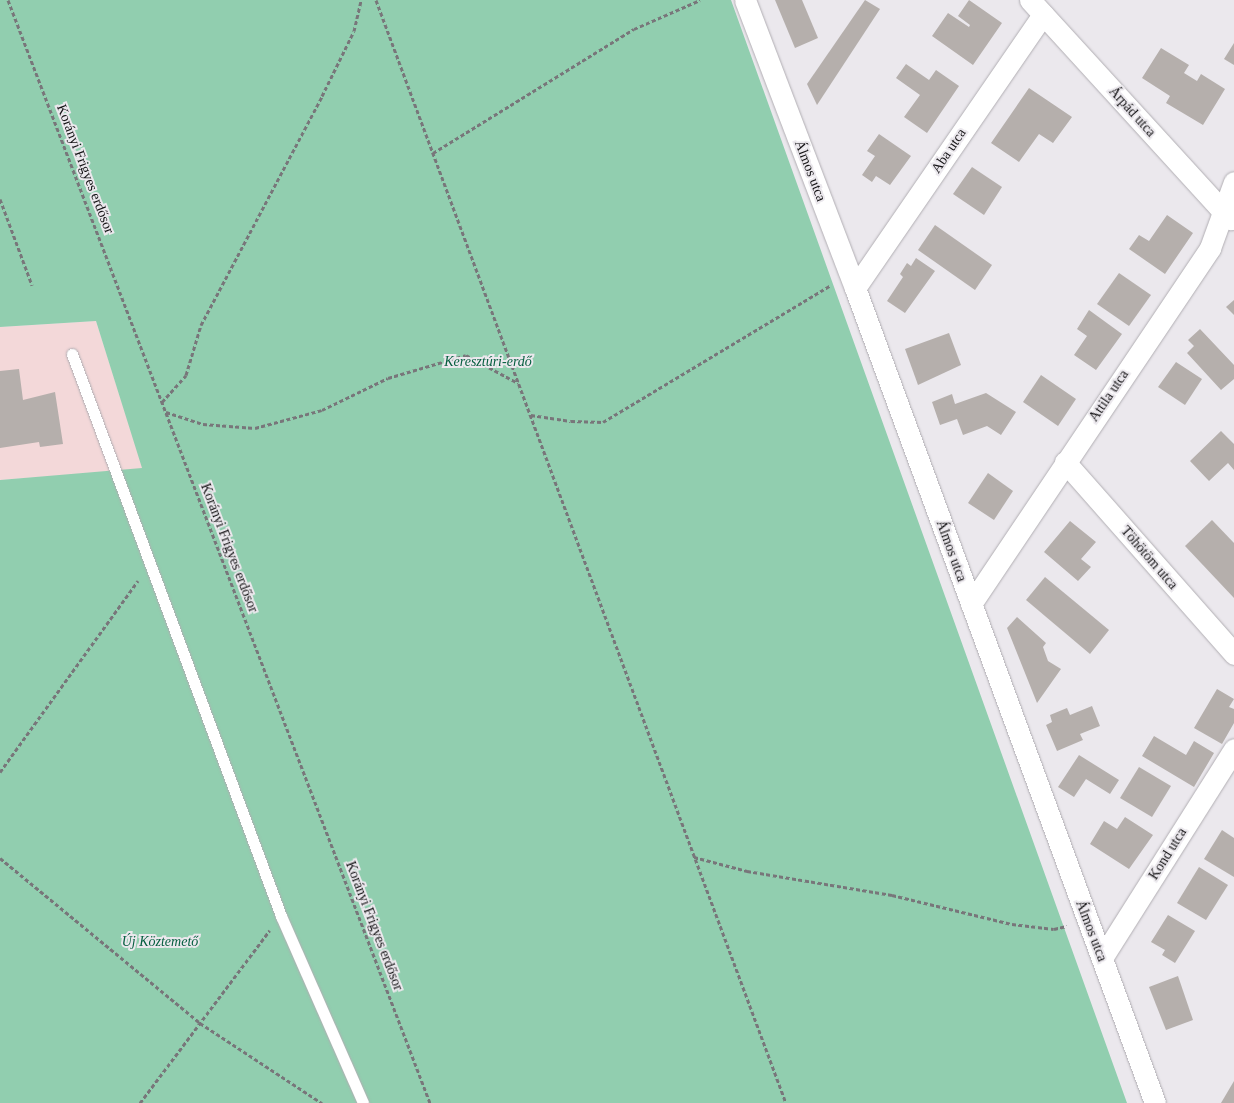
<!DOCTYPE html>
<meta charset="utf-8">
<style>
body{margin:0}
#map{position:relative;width:1234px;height:1103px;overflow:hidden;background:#ebe8ed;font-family:"Times New Roman",serif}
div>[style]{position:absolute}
.industrial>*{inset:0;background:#f3d8d9}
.green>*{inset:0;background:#91ceaf}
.building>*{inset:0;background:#b5afac}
.path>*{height:3px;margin-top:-1.5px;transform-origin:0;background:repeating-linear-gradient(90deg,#78767a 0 4px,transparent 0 6.5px)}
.roads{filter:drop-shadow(0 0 1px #b1aeb3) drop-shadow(0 0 1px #b1aeb3)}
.service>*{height:11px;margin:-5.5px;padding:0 5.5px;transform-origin:5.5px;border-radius:5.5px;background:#fff}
.minor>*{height:21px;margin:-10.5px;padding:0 10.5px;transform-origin:10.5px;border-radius:10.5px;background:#fff}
span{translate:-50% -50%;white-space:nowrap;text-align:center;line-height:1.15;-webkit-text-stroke:4px #ebe8ed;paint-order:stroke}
.street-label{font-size:14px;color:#121113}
.park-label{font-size:14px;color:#055e3f;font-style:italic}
</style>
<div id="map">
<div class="industrial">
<div style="clip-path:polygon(96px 321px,143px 469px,0 480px,0 327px)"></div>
</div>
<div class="green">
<div style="clip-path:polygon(0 0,731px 0,1127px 1103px,0 1103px,0 480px,142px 468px,96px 321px,0 327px)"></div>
</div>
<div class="building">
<div style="clip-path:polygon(775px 0,802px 0,818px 38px,795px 48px)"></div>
<div style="clip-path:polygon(865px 0,880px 9px,817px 105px,807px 84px)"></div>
<div style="clip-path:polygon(969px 0,1002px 23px,973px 65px,932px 36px,948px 13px,969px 27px,970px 25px,958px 16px)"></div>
<div style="clip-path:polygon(1234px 43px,1234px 65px,1224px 59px)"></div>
<div style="clip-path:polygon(1161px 48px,1189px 65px,1184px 73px,1197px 81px,1201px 74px,1225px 89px,1203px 125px,1166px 103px,1170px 96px,1142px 78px)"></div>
<div style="clip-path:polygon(906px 64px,929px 80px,936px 70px,959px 86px,927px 133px,904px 117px,920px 95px,896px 78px)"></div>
<div style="clip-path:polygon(1029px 88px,1072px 117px,1053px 143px,1039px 134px,1019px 162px,991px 143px)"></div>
<div style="clip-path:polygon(879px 134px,911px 156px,890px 185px,876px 176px,872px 182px,862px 175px,875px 156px,867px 151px)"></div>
<div style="clip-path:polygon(972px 167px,1002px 187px,984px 215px,953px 194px)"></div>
<div style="clip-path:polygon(1167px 215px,1193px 233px,1165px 274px,1129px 249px,1139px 235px,1149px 241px)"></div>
<div style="clip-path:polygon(935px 225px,992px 265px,975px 290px,918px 250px)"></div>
<div style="clip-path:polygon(916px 258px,935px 271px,905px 313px,887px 301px,903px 277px,900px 274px,907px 263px,911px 266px)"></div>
<div style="clip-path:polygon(1119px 273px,1151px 295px,1129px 326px,1097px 304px)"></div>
<div style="clip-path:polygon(1234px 300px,1234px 315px,1226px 307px)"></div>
<div style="clip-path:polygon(1089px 310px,1122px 334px,1096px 370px,1074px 355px,1087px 336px,1077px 329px)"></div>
<div style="clip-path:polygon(1200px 329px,1234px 365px,1234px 379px,1221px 390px,1187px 353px,1194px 346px,1188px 340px)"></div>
<div style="clip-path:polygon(949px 333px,961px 365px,918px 385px,905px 349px)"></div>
<div style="clip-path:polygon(1176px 362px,1202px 379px,1185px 405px,1158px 387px)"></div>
<div style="clip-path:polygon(19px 369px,23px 400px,55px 392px,63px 444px,40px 447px,39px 442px,0 448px,0 371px)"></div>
<div style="clip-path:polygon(1041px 375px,1076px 399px,1058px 426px,1023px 402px)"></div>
<div style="clip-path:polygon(986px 393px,1016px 412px,1001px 435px,987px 426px,963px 435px,957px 419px,940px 425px,932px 402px,952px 394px,955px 404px)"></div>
<div style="clip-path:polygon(1221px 431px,1234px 444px,1234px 470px,1228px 463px,1209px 481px,1190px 461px)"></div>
<div style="clip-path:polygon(988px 473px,1013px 491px,994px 520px,968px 503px)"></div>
<div style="clip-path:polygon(1212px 520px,1234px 543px,1234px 598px,1185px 546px)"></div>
<div style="clip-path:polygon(1070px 521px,1096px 542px,1081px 559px,1091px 567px,1078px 581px,1044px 552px)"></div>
<div style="clip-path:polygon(1045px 577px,1109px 630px,1090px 654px,1026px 600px)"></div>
<div style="clip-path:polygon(1017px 617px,1046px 643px,1043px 647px,1048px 661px,1061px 669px,1037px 703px,1007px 628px)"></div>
<div style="clip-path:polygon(1217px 689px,1234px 699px,1229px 707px,1234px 709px,1234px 723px,1222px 744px,1194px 728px)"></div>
<div style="clip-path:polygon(1092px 706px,1100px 726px,1080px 734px,1083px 740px,1057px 751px,1046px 725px,1052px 722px,1050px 715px,1067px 708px,1070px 715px)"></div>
<div style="clip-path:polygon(1154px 736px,1186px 755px,1194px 741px,1214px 753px,1194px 787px,1142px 756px)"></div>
<div style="clip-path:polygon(1079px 755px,1119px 780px,1110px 794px,1086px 779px,1074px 797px,1058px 787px)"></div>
<div style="clip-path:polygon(1139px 767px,1171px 786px,1152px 817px,1120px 798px)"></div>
<div style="clip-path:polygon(1125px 817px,1153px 835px,1129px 869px,1090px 844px,1104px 821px,1117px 829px)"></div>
<div style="clip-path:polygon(1222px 830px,1234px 838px,1234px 877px,1204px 859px)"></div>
<div style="clip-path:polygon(1199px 867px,1228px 885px,1206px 920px,1177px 903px)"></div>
<div style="clip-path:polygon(1168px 915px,1195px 931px,1175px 963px,1162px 955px,1165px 950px,1151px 942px)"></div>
<div style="clip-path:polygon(1178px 976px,1193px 1020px,1166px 1030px,1149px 987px)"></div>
<div style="clip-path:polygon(1234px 1081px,1234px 1103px,1221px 1103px)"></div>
</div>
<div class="path">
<div style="left:8px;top:0;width:1181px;rotate:69.06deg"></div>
<div style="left:376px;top:0;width:1177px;rotate:69.61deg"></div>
<div style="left:433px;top:153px;width:236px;rotate:-31.7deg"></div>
<div style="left:634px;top:29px;width:72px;rotate:-23.7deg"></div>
<div style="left:0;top:199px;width:92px;rotate:69.6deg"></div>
<div style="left:162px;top:402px;width:36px;rotate:-48deg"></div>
<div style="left:186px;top:375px;width:52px;rotate:-73.3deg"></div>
<div style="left:201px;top:325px;width:259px;rotate:-62.1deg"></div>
<div style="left:322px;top:96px;width:72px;rotate:-63.8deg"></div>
<div style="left:354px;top:31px;width:32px;rotate:-77deg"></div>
<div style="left:166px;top:412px;width:39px;rotate:18deg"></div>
<div style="left:203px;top:424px;width:52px;rotate:4.4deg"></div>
<div style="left:255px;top:428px;width:69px;rotate:-15deg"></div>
<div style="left:322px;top:410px;width:73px;rotate:-25.9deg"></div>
<div style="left:388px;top:378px;width:81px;rotate:-16.4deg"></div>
<div style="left:466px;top:355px;width:59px;rotate:28.3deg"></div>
<div style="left:531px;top:415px;width:40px;rotate:8.5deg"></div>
<div style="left:571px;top:421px;width:32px;rotate:2deg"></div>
<div style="left:603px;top:422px;width:266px;rotate:-31deg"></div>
<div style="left:0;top:772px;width:236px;rotate:-54.2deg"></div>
<div style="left:694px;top:857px;width:55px;rotate:14.8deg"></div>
<div style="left:747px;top:871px;width:147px;rotate:9.4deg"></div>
<div style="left:892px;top:895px;width:123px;rotate:13.6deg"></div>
<div style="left:1012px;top:924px;width:42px;rotate:6.8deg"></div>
<div style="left:1054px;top:929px;width:13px;rotate:-13deg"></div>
<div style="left:0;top:858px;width:259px;rotate:39.5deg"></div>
<div style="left:200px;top:1023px;width:146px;rotate:33.3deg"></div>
<div style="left:140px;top:1103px;width:216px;rotate:-53.1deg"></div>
</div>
<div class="roads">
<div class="service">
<div style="left:72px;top:354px;width:600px;rotate:69.6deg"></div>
<div style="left:281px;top:916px;width:204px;rotate:66.3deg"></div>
</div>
<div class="minor">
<div style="left:745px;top:0;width:308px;rotate:69.1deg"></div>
<div style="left:855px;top:288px;width:868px;rotate:69.79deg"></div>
<div style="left:1030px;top:0;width:297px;rotate:47.6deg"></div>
<div style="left:855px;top:288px;width:332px;rotate:-55.5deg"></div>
<div style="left:1065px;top:462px;width:256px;rotate:48.6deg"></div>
<div style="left:971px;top:604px;width:429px;rotate:-56.1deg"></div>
<div style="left:1210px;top:248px;width:70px;rotate:-70deg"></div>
<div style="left:1102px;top:958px;width:247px;rotate:-57.7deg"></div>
</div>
</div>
<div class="street-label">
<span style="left:1132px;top:112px;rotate:48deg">Árpád utca</span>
<span style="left:949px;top:151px;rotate:-56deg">Aba utca</span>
<span style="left:85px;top:169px;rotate:69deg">Korányi Frigyes erdősor</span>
<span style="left:810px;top:171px;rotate:69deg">Álmos utca</span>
<span style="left:1109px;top:396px;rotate:-56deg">Attila utca</span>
<span style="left:229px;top:548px;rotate:69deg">Korányi Frigyes erdősor</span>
<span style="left:951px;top:551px;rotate:70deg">Álmos utca</span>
<span style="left:1149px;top:558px;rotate:49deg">Töhötöm utca</span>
<span style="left:1168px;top:854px;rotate:-58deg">Kond utca</span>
<span style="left:374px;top:926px;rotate:69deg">Korányi Frigyes erdősor</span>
<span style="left:1091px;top:931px;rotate:69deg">Álmos utca</span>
</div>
<div class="park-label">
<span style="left:488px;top:362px">Keresztúri-erdő</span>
<span style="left:160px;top:942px">Új Köztemető</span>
</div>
</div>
